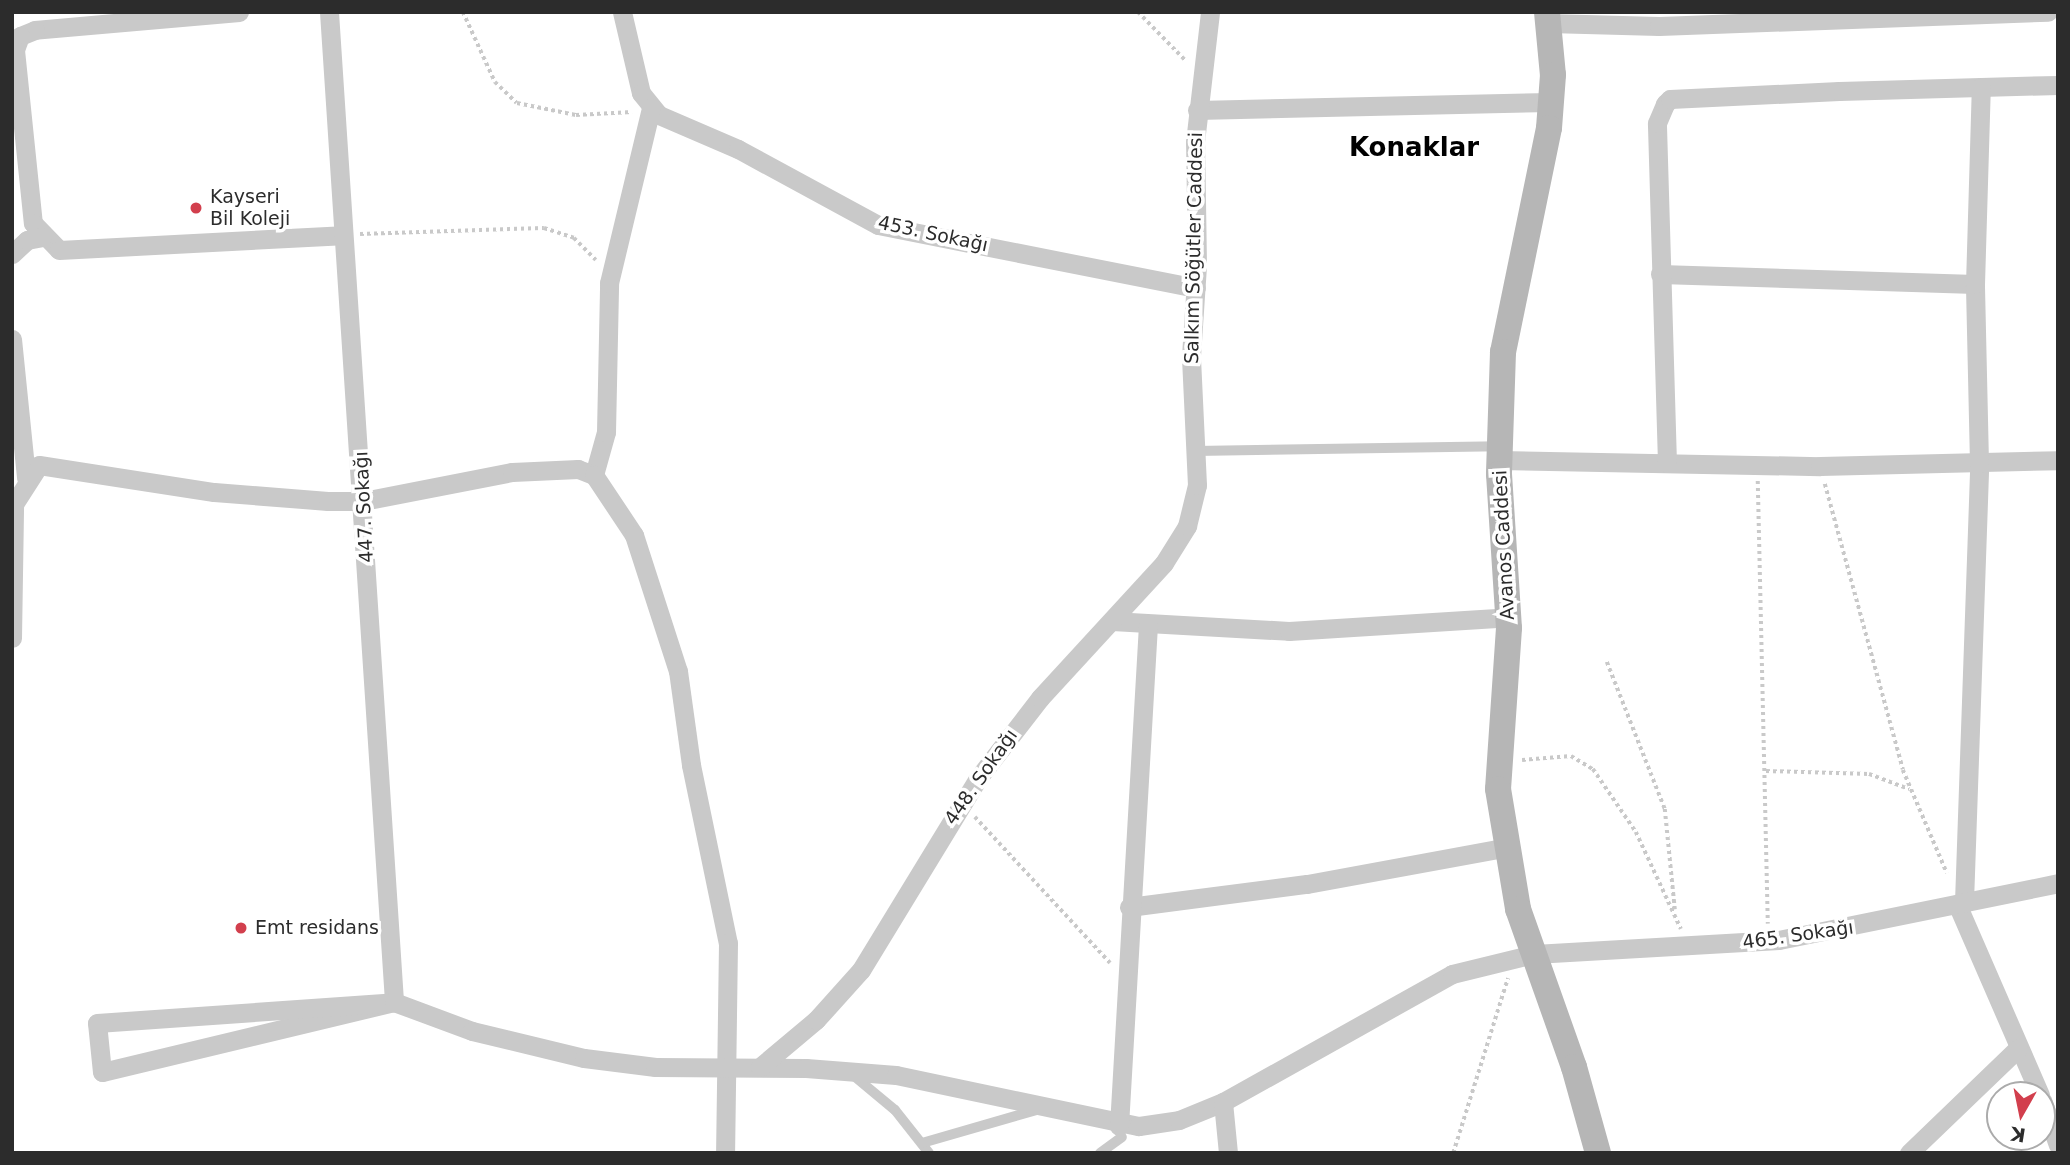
<!DOCTYPE html>
<meta charset="utf-8">
<style>
body{margin:0}
#map{position:relative;width:2070px;height:1165px;overflow:hidden;background:#fff;font-family:"DejaVu Sans",sans-serif}
div>[style]{position:absolute}
.path>*{height:3.5px;margin-top:-1.75px;transform-origin:0;background:repeating-linear-gradient(90deg,#c9c9c9 0 3.5px,transparent 0 7px)}
.lane>*{height:10px;margin:-5px;padding:0 5px;transform-origin:5px;border-radius:5px;background:#c9c9c9}
.street>*{height:19px;margin:-9.5px;padding:0 9.5px;transform-origin:9.5px;border-radius:9.5px;background:#c9c9c9}
.secondary>*{height:26px;margin:-13px;padding:0 13px;transform-origin:13px;border-radius:13px;background:#b6b6b6}
.dots>*{width:19px;height:19px;translate:-50% -50%;box-sizing:border-box;border:4px solid #fff;border-radius:50%}
span{translate:-50% -50%;white-space:nowrap;text-align:center;line-height:1.15;-webkit-text-stroke:7px #fff;paint-order:stroke}
.poi-label{font-size:19px;color:#2c2c2c}
.left{translate:0 -50%;text-align:left}
.street-label{font-size:19px;color:#2c2c2c}
.district-label{font-size:26px;color:#000;font-weight:700}
.frame{position:absolute;inset:0;border:14px solid #2c2c2c;pointer-events:none}
.north{position:absolute;left:1986px;top:1081px;width:70px;height:70px;box-sizing:border-box;background:#fff;border:2px solid #ababab;border-radius:50%;rotate:189deg;font-size:19px;font-weight:700;line-height:28px;text-align:center;color:#2c2c2c}
.north::after{content:'';display:block;margin:auto;width:24px;height:32px;background:#d23f4d;clip-path:polygon(50% 0,100% 100%,50% 72%,0 100%)}
</style>
<div id="map">
<div class="path">
<div style="left:463px;top:12px;width:77px;rotate:65.4deg"></div>
<div style="left:495px;top:82px;width:30px;rotate:44deg"></div>
<div style="left:517px;top:103px;width:60px;rotate:11.5deg"></div>
<div style="left:576px;top:115px;width:56px;rotate:-3.1deg"></div>
<div style="left:1138px;top:12px;width:69px;rotate:45.6deg"></div>
<div style="left:360px;top:234px;width:184px;rotate:-1.9deg"></div>
<div style="left:544px;top:228px;width:32px;rotate:18deg"></div>
<div style="left:574px;top:238px;width:31px;rotate:45deg"></div>
<div style="left:1758px;top:481px;width:443px;rotate:88.7deg"></div>
<div style="left:1825px;top:484px;width:296px;rotate:74.7deg"></div>
<div style="left:1903px;top:770px;width:112px;rotate:66.9deg"></div>
<div style="left:1607px;top:662px;width:158px;rotate:68.5deg"></div>
<div style="left:1665px;top:809px;width:101px;rotate:84.3deg"></div>
<div style="left:1522px;top:760px;width:49px;rotate:-4.7deg"></div>
<div style="left:1571px;top:756px;width:26px;rotate:31deg"></div>
<div style="left:1593px;top:769px;width:76px;rotate:55.7deg"></div>
<div style="left:1636px;top:832px;width:107px;rotate:65.1deg"></div>
<div style="left:1766px;top:771px;width:103px;rotate:1.7deg"></div>
<div style="left:1869px;top:774px;width:43px;rotate:20.6deg"></div>
<div style="left:975px;top:817px;width:199px;rotate:47.2deg"></div>
<div style="left:1453px;top:1153px;width:183px;rotate:-72.6deg"></div>
</div>
<div class="lane">
<div style="left:1195px;top:451px;width:304px;rotate:-0.9deg"></div>
<div style="left:854px;top:1076px;width:53px;rotate:39.7deg"></div>
<div style="left:895px;top:1110px;width:55px;rotate:51.7deg"></div>
<div style="left:922px;top:1143px;width:123px;rotate:-16.1deg"></div>
<div style="left:1100px;top:1153px;width:27px;rotate:-36deg"></div>
</div>
<div class="street">
<div style="left:239px;top:12px;width:205px;rotate:175deg"></div>
<div style="left:35px;top:30px;width:16px;rotate:158deg"></div>
<div style="left:20px;top:36px;width:15px;rotate:110deg"></div>
<div style="left:15px;top:50px;width:174px;rotate:84.1deg"></div>
<div style="left:33px;top:223px;width:37px;rotate:46deg"></div>
<div style="left:59px;top:250px;width:283px;rotate:-3deg"></div>
<div style="left:329px;top:12px;width:992px;rotate:86.24deg"></div>
<div style="left:622px;top:12px;width:83px;rotate:76.8deg"></div>
<div style="left:641px;top:93px;width:28px;rotate:51deg"></div>
<div style="left:659px;top:115px;width:86px;rotate:23.3deg"></div>
<div style="left:738px;top:149px;width:159px;rotate:28.5deg"></div>
<div style="left:878px;top:225px;width:324px;rotate:11.2deg"></div>
<div style="left:1548px;top:23px;width:111px;rotate:1.5deg"></div>
<div style="left:1659px;top:26px;width:389px;rotate:-2.1deg"></div>
<div style="left:1197px;top:110px;width:355px;rotate:-1.3deg"></div>
<div style="left:12px;top:254px;width:21px;rotate:-43deg"></div>
<div style="left:27px;top:240px;width:15px;rotate:-11deg"></div>
<div style="left:1660px;top:274px;width:315px;rotate:1.8deg"></div>
<div style="left:12px;top:339px;width:140px;rotate:84.2deg"></div>
<div style="left:1499px;top:460px;width:321px;rotate:1.1deg"></div>
<div style="left:1820px;top:466px;width:238px;rotate:-1.4deg"></div>
<div style="left:1667px;top:463px;width:340px;rotate:-91.7deg"></div>
<div style="left:1657px;top:123px;width:21px;rotate:-67deg"></div>
<div style="left:1665px;top:104px;width:7px;rotate:-45deg"></div>
<div style="left:1670px;top:99px;width:169px;rotate:-2.7deg"></div>
<div style="left:1839px;top:91px;width:219px;rotate:-1.6deg"></div>
<div style="left:594px;top:475px;width:45px;rotate:-74.4deg"></div>
<div style="left:606px;top:432px;width:149px;rotate:-88.8deg"></div>
<div style="left:609px;top:283px;width:180px;rotate:-76.5deg"></div>
<div style="left:1112px;top:621px;width:177px;rotate:3.2deg"></div>
<div style="left:1289px;top:631px;width:220px;rotate:-3.6deg"></div>
<div style="left:12px;top:638px;width:134px;rotate:-89.1deg"></div>
<div style="left:14px;top:504px;width:46px;rotate:-57.3deg"></div>
<div style="left:39px;top:465px;width:177px;rotate:8.8deg"></div>
<div style="left:214px;top:492px;width:114px;rotate:4.5deg"></div>
<div style="left:328px;top:501px;width:35px"></div>
<div style="left:363px;top:501px;width:152px;rotate:-11deg"></div>
<div style="left:512px;top:472px;width:66px;rotate:-2.6deg"></div>
<div style="left:578px;top:469px;width:17px;rotate:21deg"></div>
<div style="left:594px;top:475px;width:72px;rotate:56.3deg"></div>
<div style="left:634px;top:535px;width:143px;rotate:72.1deg"></div>
<div style="left:678px;top:671px;width:95px;rotate:82.1deg"></div>
<div style="left:691px;top:765px;width:182px;rotate:78.3deg"></div>
<div style="left:728px;top:943px;width:210px;rotate:90.8deg"></div>
<div style="left:1964px;top:902px;width:439px;rotate:-88deg"></div>
<div style="left:1979px;top:463px;width:179px;rotate:-91.3deg"></div>
<div style="left:1975px;top:284px;width:197px;rotate:-88.3deg"></div>
<div style="left:1957px;top:904px;width:208px;rotate:66.5deg"></div>
<div style="left:1129px;top:907px;width:179px;rotate:-7.4deg"></div>
<div style="left:1307px;top:884px;width:200px;rotate:-10.4deg"></div>
<div style="left:394px;top:1002px;width:300px;rotate:166.5deg"></div>
<div style="left:102px;top:1072px;width:49px;rotate:-95.8deg"></div>
<div style="left:97px;top:1023px;width:298px;rotate:-4deg"></div>
<div style="left:394px;top:1002px;width:83px;rotate:20.4deg"></div>
<div style="left:472px;top:1031px;width:115px;rotate:13.6deg"></div>
<div style="left:584px;top:1058px;width:72px;rotate:7.2deg"></div>
<div style="left:655px;top:1067px;width:151px;rotate:0.4deg"></div>
<div style="left:806px;top:1068px;width:90px;rotate:4.4deg"></div>
<div style="left:896px;top:1075px;width:248px;rotate:11.9deg"></div>
<div style="left:1139px;top:1126px;width:40px;rotate:-8.5deg"></div>
<div style="left:1179px;top:1120px;width:48px;rotate:-22.2deg"></div>
<div style="left:1223px;top:1102px;width:262px;rotate:-29.2deg"></div>
<div style="left:1452px;top:974px;width:84px;rotate:-13.7deg"></div>
<div style="left:1534px;top:954px;width:245px;rotate:-3.3deg"></div>
<div style="left:1779px;top:940px;width:285px;rotate:-11.5deg"></div>
<div style="left:760px;top:1067px;width:73px;rotate:-40deg"></div>
<div style="left:816px;top:1020px;width:67px;rotate:-48deg"></div>
<div style="left:861px;top:970px;width:226px;rotate:-58.6deg"></div>
<div style="left:979px;top:777px;width:100px;rotate:-52.3deg"></div>
<div style="left:1040px;top:698px;width:183px;rotate:-47.4deg"></div>
<div style="left:1164px;top:563px;width:44px;rotate:-58.1deg"></div>
<div style="left:1187px;top:526px;width:42px;rotate:-76.3deg"></div>
<div style="left:1197px;top:485px;width:129px;rotate:-92.7deg"></div>
<div style="left:1191px;top:356px;width:91px;rotate:-86.2deg"></div>
<div style="left:1197px;top:265px;width:123px;rotate:-90.9deg"></div>
<div style="left:1195px;top:142px;width:131px;rotate:-83.4deg"></div>
<div style="left:2042px;top:1100px;width:48px;rotate:70.4deg"></div>
<div style="left:1223px;top:1102px;width:51px;rotate:84.4deg"></div>
<div style="left:1119px;top:1126px;width:503px;rotate:-86.69deg"></div>
<div style="left:1909px;top:1153px;width:151px;rotate:-43.9deg"></div>
</div>
<div class="secondary">
<div style="left:1547px;top:12px;width:63px;rotate:84.6deg"></div>
<div style="left:1553px;top:75px;width:53px;rotate:94.3deg"></div>
<div style="left:1549px;top:128px;width:229px;rotate:101.6deg"></div>
<div style="left:1503px;top:352px;width:122px;rotate:91.9deg"></div>
<div style="left:1499px;top:474px;width:154px;rotate:86.3deg"></div>
<div style="left:1509px;top:628px;width:161px;rotate:93.9deg"></div>
<div style="left:1498px;top:789px;width:122px;rotate:80.5deg"></div>
<div style="left:1518px;top:909px;width:168px;rotate:70.5deg"></div>
<div style="left:1574px;top:1067px;width:89px;rotate:74.4deg"></div>
</div>
<div class="dots">
<div style="left:196px;top:208px;background:#d23f4d"></div>
<div style="left:241px;top:928px;background:#d23f4d"></div>
</div>
<div class="poi-label">
<span class="left" style="left:210px;top:208px">Kayseri<br>Bil Koleji</span>
<span class="left" style="left:255px;top:928px">Emt residans</span>
</div>
<div class="street-label">
<span style="left:933px;top:234px;rotate:12deg">453. Sokağı</span>
<span style="left:1194px;top:248px;rotate:-89deg">Salkım Söğütler Caddesi</span>
<span style="left:364px;top:507px;rotate:-93deg">447. Sokağı</span>
<span style="left:1504px;top:545px;rotate:-93deg">Avanos Caddesi</span>
<span style="left:981px;top:777px;rotate:-55deg">448. Sokağı</span>
<span style="left:1798px;top:935px;rotate:-8deg">465. Sokağı</span>
</div>
<div class="district-label">
<span style="left:1414px;top:148px">Konaklar</span>
</div>
<div class="frame"></div>
<div class="north">K</div>
</div>
